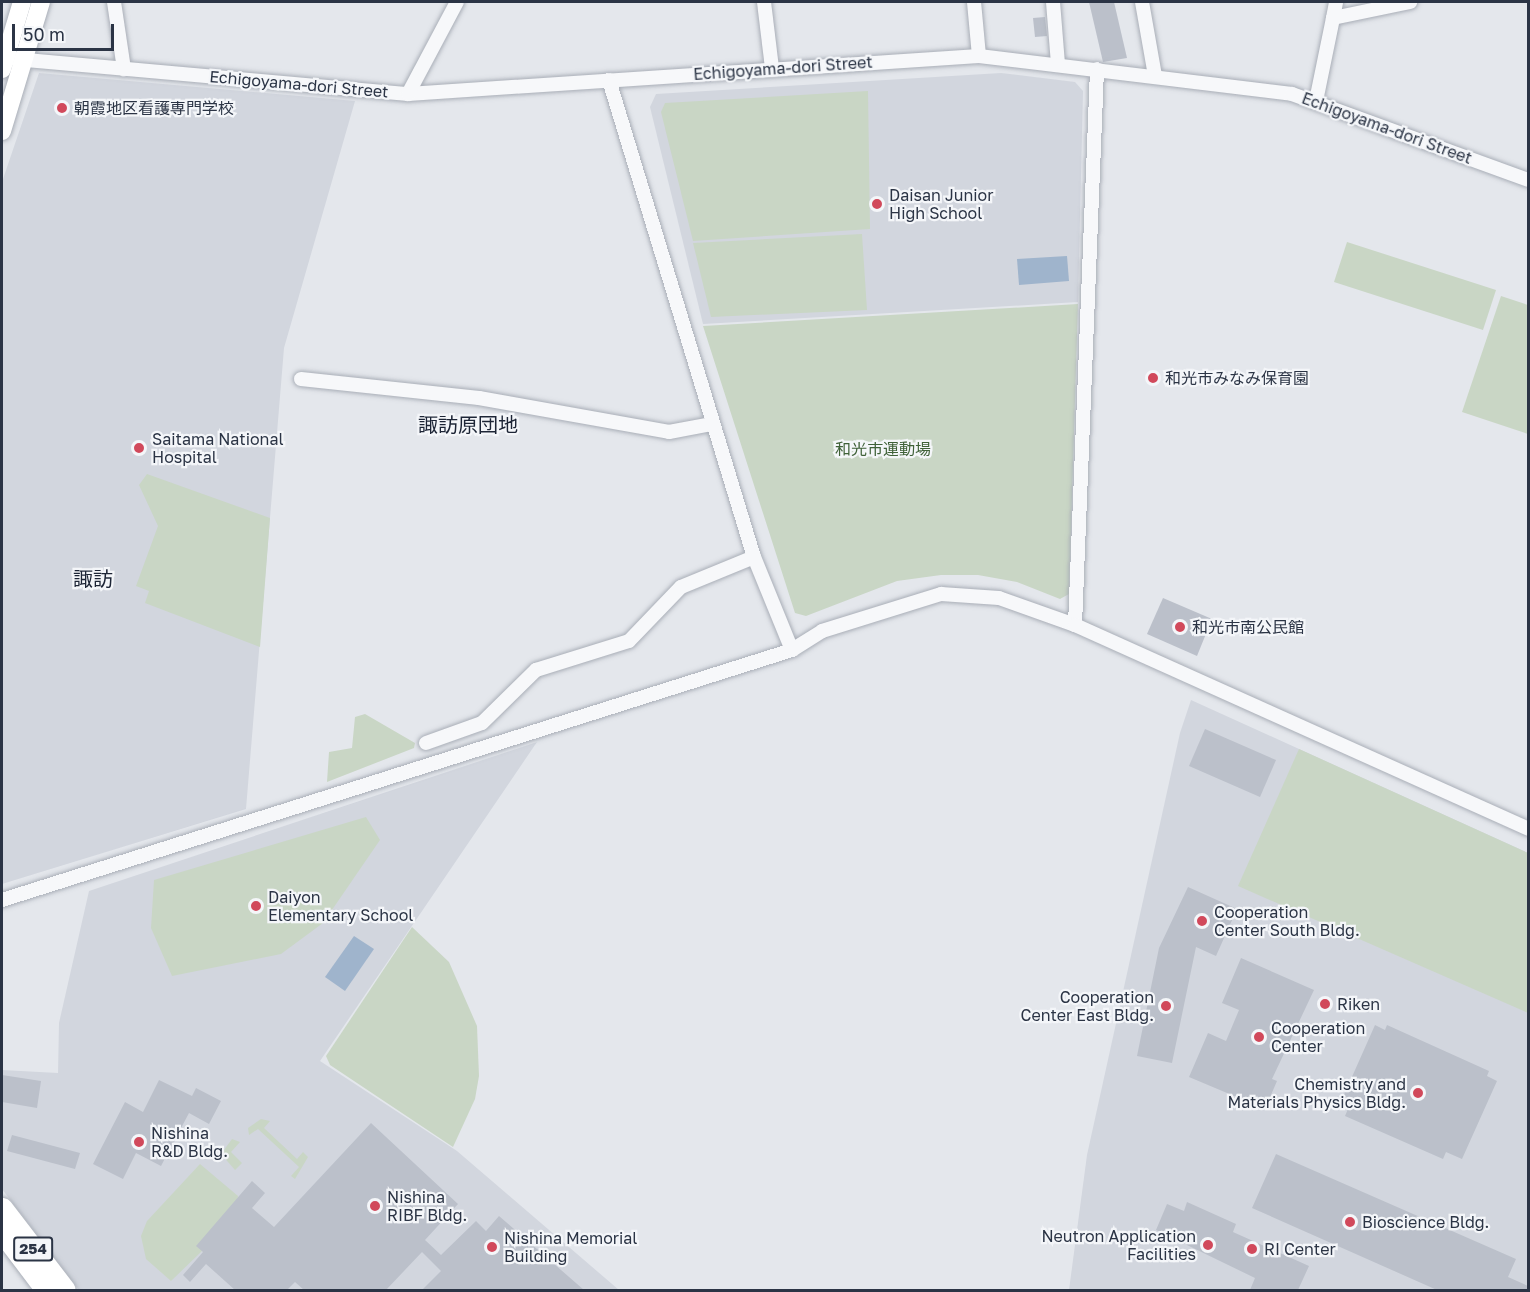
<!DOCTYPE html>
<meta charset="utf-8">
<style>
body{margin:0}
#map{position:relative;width:1530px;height:1292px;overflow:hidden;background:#e4e7ec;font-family:"Golos Text","Noto Sans JP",sans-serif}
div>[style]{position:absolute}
.built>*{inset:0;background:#d2d6de}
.green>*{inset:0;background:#c9d6c5}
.water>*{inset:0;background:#9fb4cc}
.building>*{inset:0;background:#bbc0ca}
.roads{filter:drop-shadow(0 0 2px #a9aeb7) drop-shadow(0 0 2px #a9aeb7)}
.minor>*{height:14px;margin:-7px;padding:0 7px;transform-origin:7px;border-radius:7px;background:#f7f8fa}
.major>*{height:18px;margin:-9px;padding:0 9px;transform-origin:9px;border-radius:9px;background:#fff}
.highway>*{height:21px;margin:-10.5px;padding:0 10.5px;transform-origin:10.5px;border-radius:10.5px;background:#fff}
.dots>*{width:16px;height:16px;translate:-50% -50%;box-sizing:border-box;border:3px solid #f4f6f9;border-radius:50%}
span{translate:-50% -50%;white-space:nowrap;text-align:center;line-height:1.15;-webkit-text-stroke:4.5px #f4f6f9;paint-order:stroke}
.shield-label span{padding:2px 4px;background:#f4f6f9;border:2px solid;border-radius:4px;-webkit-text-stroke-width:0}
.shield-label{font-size:15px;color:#2b3445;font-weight:700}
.street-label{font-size:16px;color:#2b3445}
.poi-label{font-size:16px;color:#2b3445}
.left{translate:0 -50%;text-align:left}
.right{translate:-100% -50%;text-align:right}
.park-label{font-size:16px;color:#3f6138}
.quarter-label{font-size:20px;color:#1d2536}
.frame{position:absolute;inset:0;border:3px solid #2b3445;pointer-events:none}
.scale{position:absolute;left:12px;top:24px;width:102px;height:27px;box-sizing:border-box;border:3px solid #2b3445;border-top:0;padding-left:8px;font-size:18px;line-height:21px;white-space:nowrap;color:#2b3445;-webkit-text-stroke:4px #f4f6f9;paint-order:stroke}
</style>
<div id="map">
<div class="built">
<div style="clip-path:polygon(39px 73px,355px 101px,284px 348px,246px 809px,2px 884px,2px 182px)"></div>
<div style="clip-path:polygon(1001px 73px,1075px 82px,1083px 91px,1078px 302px,703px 324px,650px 107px,656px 94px)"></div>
<div style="clip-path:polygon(1191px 700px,1528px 853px,1528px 1290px,1069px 1290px,1087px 1155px,1180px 733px)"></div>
<div style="clip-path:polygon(537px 742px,320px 1061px,457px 1151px,619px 1290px,79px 1290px,2px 1189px,2px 1070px,58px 1073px,59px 1023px,89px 891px)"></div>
</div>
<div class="green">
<div style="clip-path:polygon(868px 91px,870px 229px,693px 241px,661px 112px,665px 103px)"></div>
<div style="clip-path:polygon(862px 234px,867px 310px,711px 317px,693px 243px)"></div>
<div style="clip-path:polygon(1347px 242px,1496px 290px,1483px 330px,1334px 282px)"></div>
<div style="clip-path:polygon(1501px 296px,1528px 305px,1528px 434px,1462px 412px)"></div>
<div style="clip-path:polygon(1078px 304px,1069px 594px,1060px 599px,1017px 582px,978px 575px,941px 575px,897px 581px,806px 616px,795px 613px,703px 326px)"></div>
<div style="clip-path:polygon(147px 474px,270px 518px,260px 647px,145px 603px,149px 591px,136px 586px,158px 526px,139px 485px)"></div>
<div style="clip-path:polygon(365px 714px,415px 743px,414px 748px,327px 782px,329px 752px,352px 748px,355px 717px)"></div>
<div style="clip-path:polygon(1299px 749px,1528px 853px,1528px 1013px,1238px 886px)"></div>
<div style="clip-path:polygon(366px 817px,380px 840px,323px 923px,281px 954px,172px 976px,151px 928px,154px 880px)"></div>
<div style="clip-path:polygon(412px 927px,449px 962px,477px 1026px,479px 1076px,475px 1099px,453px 1147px,330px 1065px,326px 1056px)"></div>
<div style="clip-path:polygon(261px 1119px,270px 1121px,264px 1128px,297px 1159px,303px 1152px,308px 1157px,295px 1179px,291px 1176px,299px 1167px,258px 1129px,249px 1135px,248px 1128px)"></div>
<div style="clip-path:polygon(232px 1139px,240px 1142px,231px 1152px,242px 1163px,235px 1170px,221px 1154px)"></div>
<div style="clip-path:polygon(200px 1164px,238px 1196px,237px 1203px,202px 1251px,171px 1281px,146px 1259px,141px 1236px,147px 1221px)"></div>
</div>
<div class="water">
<div style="clip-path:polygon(1067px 256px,1069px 281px,1019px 285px,1017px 259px)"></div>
<div style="clip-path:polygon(354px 936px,374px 949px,345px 991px,325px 977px)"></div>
</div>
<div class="building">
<div style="clip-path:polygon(1089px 2px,1114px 2px,1127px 58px,1103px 62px)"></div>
<div style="clip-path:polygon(1045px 17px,1047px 36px,1035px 37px,1033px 18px)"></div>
<div style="clip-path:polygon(1163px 598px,1212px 619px,1197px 656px,1147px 634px)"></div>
<div style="clip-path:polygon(1205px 729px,1276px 760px,1260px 797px,1189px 766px)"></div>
<div style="clip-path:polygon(1188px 887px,1237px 909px,1216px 956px,1196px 947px,1172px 1063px,1137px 1056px,1159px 948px)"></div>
<div style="clip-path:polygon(1241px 958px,1314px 990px,1272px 1079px,1277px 1081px,1265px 1109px,1189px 1077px,1208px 1033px,1226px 1041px,1239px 1010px,1222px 1003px)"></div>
<div style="clip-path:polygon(1375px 1025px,1385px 1030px,1387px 1025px,1489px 1071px,1487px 1076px,1497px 1081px,1462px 1159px,1446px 1152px,1443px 1159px,1345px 1116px,1348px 1109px,1339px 1106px)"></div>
<div style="clip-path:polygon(2px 1075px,41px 1081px,37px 1108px,2px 1102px)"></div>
<div style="clip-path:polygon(159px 1080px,192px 1096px,196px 1088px,221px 1101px,209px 1124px,189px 1113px,161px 1166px,136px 1153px,123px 1179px,93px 1164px,125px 1102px,143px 1112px)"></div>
<div style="clip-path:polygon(371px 1123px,458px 1204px,425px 1240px,441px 1255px,476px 1221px,486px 1231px,499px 1216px,584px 1290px,422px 1290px,441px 1271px,422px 1252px,386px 1290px,304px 1290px,295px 1282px,287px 1290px,235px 1290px,206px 1264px,190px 1282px,183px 1275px,203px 1252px,196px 1246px,252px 1181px,265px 1193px,252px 1208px,274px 1227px)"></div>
<div style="clip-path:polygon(12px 1135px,80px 1153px,75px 1169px,7px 1151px)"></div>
<div style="clip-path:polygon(1276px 1154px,1516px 1259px,1508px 1277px,1528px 1286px,1528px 1290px,1437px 1290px,1252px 1208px)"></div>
<div style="clip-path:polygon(1187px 1202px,1236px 1224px,1233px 1232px,1309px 1266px,1298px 1290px,1250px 1290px,1255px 1278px,1156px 1230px,1167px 1204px,1184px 1211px)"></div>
</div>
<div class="roads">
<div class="minor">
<div style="left:114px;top:2px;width:68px;rotate:81.5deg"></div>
<div style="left:764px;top:2px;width:66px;rotate:83.1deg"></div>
<div style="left:974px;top:2px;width:54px;rotate:84.7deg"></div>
<div style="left:1053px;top:2px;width:62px;rotate:85.4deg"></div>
<div style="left:1142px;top:2px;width:75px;rotate:80deg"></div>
<div style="left:1333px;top:18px;width:16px;rotate:-79deg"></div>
<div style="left:15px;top:59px;width:395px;rotate:5.1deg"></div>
<div style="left:408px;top:94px;width:572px;rotate:-3.81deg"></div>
<div style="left:979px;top:56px;width:315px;rotate:6.9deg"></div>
<div style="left:1292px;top:94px;width:251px;rotate:20deg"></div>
<div style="left:609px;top:80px;width:499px;rotate:73.1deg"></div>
<div style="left:754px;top:557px;width:100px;rotate:67.8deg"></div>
<div style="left:408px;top:94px;width:104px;rotate:-62deg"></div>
<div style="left:1316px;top:101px;width:85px;rotate:-78.4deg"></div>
<div style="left:1333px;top:18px;width:79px;rotate:-11.7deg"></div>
<div style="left:301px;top:379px;width:179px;rotate:6.1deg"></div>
<div style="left:479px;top:398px;width:193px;rotate:10.1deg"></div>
<div style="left:669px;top:432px;width:44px;rotate:-10.5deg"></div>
<div style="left:1075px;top:625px;width:556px;rotate:-87.73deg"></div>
<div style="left:426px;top:743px;width:59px;rotate:-19.7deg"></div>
<div style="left:482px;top:723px;width:76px;rotate:-44.5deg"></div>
<div style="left:536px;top:670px;width:97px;rotate:-17.3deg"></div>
<div style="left:629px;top:641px;width:75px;rotate:-46.1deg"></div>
<div style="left:681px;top:587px;width:79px;rotate:-22.3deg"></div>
<div style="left:2px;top:900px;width:829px;rotate:-17.56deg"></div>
<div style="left:792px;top:650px;width:36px;rotate:-32deg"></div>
<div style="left:822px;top:631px;width:125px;rotate:-17.3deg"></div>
<div style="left:941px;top:594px;width:58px;rotate:3.9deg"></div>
<div style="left:999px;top:598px;width:81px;rotate:19.6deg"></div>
<div style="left:1075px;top:625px;width:497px;rotate:24.2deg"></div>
</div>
<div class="major">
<div style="left:2px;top:69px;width:70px;rotate:-73.4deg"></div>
<div style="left:2px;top:131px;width:135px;rotate:-73.2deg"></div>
</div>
<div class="highway">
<div style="left:2px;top:1208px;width:103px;rotate:52.5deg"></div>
<div style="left:2px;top:1232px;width:73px;rotate:52.8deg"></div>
</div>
</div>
<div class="dots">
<div style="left:62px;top:108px;background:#d1495b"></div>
<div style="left:877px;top:204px;background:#d1495b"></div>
<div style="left:1153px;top:378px;background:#d1495b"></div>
<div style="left:139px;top:448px;background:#d1495b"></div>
<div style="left:1180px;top:627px;background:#d1495b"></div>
<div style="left:256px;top:906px;background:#d1495b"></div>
<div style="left:1202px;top:921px;background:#d1495b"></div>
<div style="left:1325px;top:1004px;background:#d1495b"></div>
<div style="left:1166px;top:1006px;background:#d1495b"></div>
<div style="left:1259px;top:1037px;background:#d1495b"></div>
<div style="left:1418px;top:1093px;background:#d1495b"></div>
<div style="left:139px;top:1142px;background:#d1495b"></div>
<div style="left:375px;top:1206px;background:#d1495b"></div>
<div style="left:1350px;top:1222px;background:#d1495b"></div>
<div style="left:1208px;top:1245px;background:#d1495b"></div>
<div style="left:492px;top:1247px;background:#d1495b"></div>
<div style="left:1252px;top:1249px;background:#d1495b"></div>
</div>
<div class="shield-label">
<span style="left:33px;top:1249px">254</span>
</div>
<div class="street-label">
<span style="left:783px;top:68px;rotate:-4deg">Echigoyama-dori Street</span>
<span style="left:299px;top:84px;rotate:5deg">Echigoyama-dori Street</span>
<span style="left:1387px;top:128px;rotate:20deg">Echigoyama-dori Street</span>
</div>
<div class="poi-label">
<span class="left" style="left:74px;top:108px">朝霞地区看護専門学校</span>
<span class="left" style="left:889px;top:204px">Daisan Junior<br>High School</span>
<span class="left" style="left:1165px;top:378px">和光市みなみ保育園</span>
<span class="left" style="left:152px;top:448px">Saitama National<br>Hospital</span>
<span class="left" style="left:1192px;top:627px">和光市南公民館</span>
<span class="left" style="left:268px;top:906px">Daiyon<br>Elementary School</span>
<span class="left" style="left:1214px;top:921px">Cooperation<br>Center South Bldg.</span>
<span class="right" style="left:1154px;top:1006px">Cooperation<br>Center East Bldg.</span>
<span class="left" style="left:1337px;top:1004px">Riken</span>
<span class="left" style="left:1271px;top:1037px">Cooperation<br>Center</span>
<span class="right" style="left:1406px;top:1093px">Chemistry and<br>Materials Physics Bldg.</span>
<span class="left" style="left:151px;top:1142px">Nishina<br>R&amp;D Bldg.</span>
<span class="left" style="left:387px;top:1206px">Nishina<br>RIBF Bldg.</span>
<span class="left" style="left:1362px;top:1222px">Bioscience Bldg.</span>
<span class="right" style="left:1196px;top:1245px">Neutron Application<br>Facilities</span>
<span class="left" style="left:504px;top:1247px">Nishina Memorial<br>Building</span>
<span class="left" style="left:1264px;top:1249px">RI Center</span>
</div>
<div class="park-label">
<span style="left:883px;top:449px">和光市運動場</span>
</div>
<div class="quarter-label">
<span style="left:468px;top:424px">諏訪原団地</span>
<span style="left:93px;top:578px">諏訪</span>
</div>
<div class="frame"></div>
<div class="scale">50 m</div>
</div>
